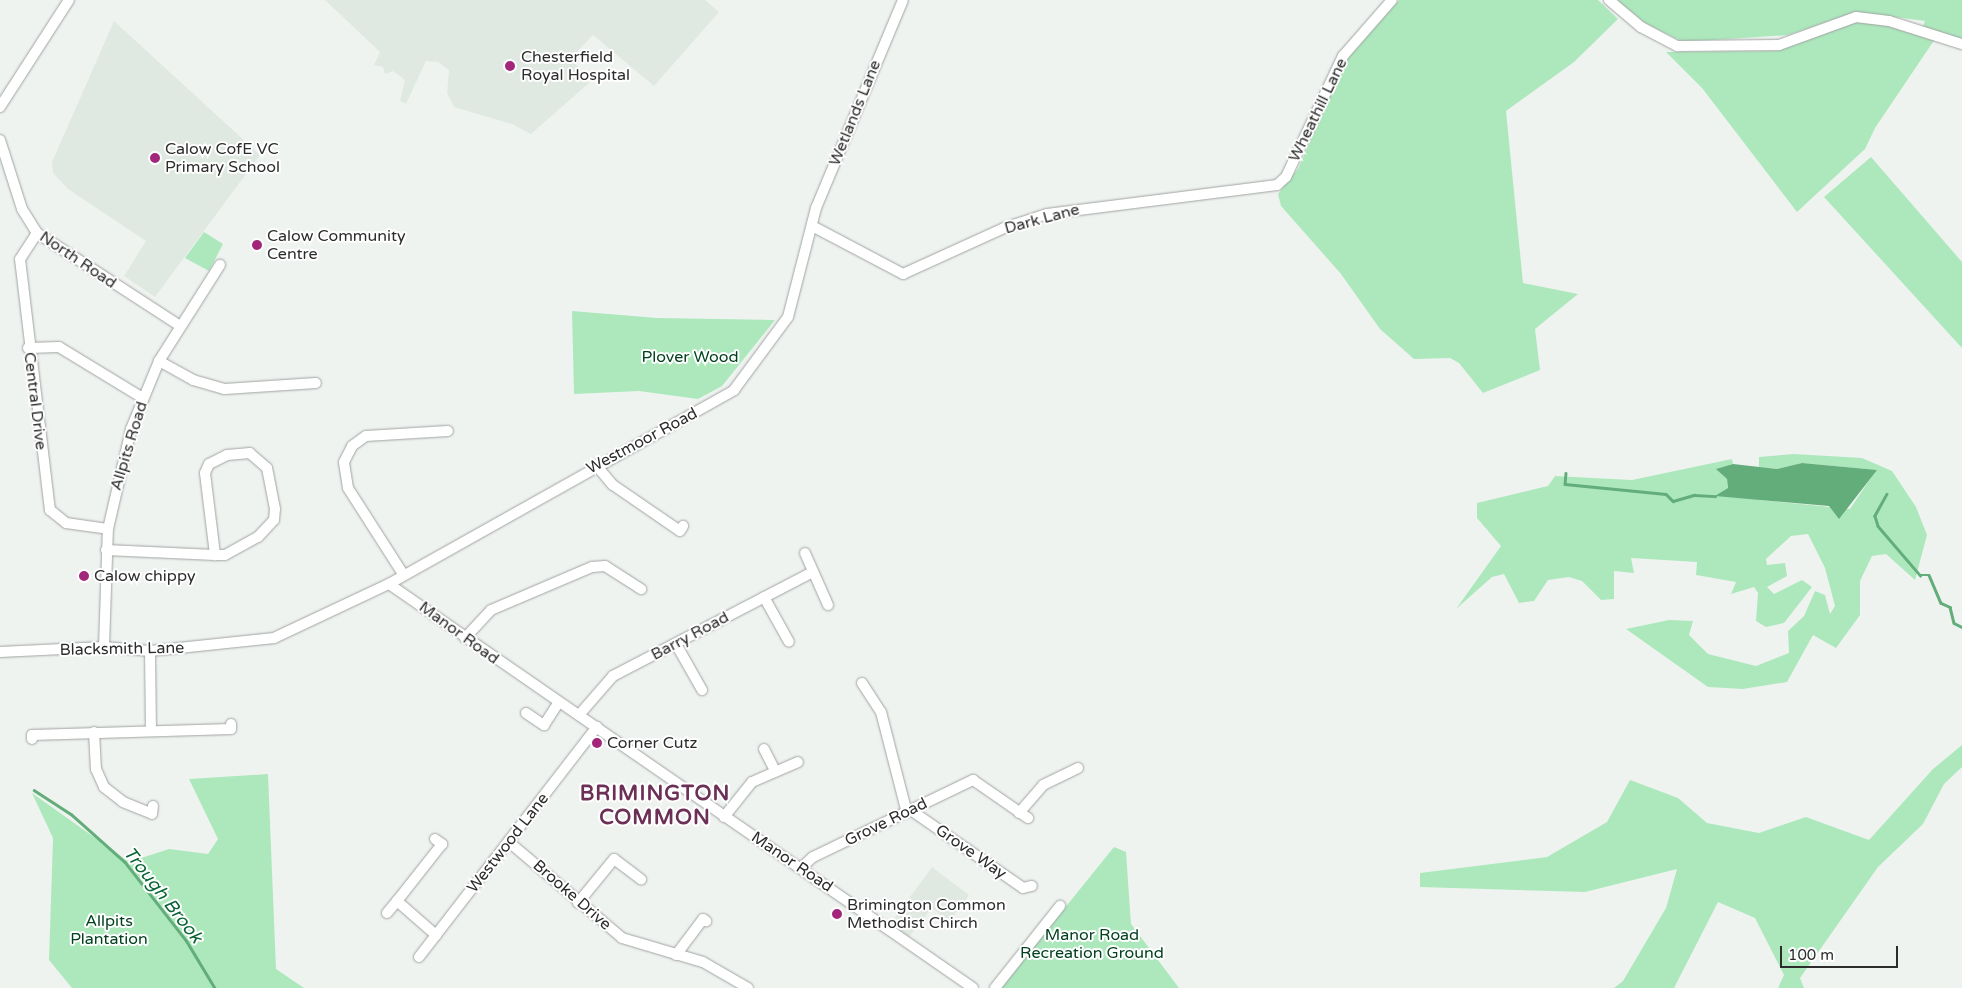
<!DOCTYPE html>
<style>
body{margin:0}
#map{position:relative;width:1962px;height:988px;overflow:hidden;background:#eff3f0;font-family:"Varela Round",sans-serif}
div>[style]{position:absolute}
.built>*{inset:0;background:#dfe9e1}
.green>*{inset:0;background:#ade8bd}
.water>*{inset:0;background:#62ad79}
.stream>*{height:2.5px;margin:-1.25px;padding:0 1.25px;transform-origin:1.25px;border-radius:1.25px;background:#62ad79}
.roads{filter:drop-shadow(0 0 1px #a0a3a1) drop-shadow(0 0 1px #a0a3a1)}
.minor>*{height:10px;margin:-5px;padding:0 5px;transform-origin:5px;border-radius:5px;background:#fff}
.dots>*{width:14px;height:14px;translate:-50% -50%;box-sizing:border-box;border:2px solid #fff;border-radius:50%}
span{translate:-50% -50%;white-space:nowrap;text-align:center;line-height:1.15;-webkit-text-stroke:4px #fff;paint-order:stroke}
.poi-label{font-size:16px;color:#2b2c2b}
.left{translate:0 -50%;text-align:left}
.street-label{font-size:16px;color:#2b2c2b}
.park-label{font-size:16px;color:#02401f}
.water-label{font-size:18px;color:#096434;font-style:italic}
.district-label{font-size:21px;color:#6c2f55;font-weight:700;letter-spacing:1px}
.scale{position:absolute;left:1780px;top:946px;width:118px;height:22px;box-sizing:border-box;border:2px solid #2b2c2b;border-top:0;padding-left:6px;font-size:15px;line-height:18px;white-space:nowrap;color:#2b2c2b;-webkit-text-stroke:4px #fff;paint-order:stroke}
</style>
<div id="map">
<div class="built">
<div style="clip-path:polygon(325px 0,705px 0,719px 12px,654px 86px,593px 35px,571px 58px,589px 83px,531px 134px,512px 124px,454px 107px,447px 93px,449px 70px,438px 62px,426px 61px,406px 104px,400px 101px,405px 80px,393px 71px,385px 74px,383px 67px,374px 65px,380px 52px)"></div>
<div style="clip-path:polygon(114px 21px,260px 155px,155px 297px,124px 276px,146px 241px,68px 189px,53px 173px,52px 162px)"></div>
<div style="clip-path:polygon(932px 867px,969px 895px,949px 922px,932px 908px,909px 937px,890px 924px)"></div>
</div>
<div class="green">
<div style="clip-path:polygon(1399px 0,1598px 0,1618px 19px,1574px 62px,1506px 111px,1523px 283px,1578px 294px,1535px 329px,1540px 370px,1483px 393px,1459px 363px,1450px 358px,1414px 359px,1380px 329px,1341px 274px,1281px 206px,1278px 194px,1298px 169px,1346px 60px)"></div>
<div style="clip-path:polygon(1617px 0,1962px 0,1962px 44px,1921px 31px,1925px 21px,1856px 12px,1788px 35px,1683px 42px,1645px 23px)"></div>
<div style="clip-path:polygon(1856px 21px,1888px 23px,1935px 39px,1875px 128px,1865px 149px,1797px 212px,1702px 88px,1666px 52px,1778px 51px)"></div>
<div style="clip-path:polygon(1871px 157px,1962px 262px,1962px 348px,1824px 197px)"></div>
<div style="clip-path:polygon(204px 232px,223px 244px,209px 271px,185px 258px)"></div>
<div style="clip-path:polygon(572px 311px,657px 318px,775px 320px,722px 386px,698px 399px,639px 391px,574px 394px)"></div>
<div style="clip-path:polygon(1794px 454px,1862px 458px,1892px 471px,1916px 507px,1927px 535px,1915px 580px,1886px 554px,1872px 556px,1860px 581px,1860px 615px,1836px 648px,1813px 635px,1787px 682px,1743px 689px,1708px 687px,1626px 629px,1669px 620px,1693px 621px,1689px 635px,1708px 654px,1756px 666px,1789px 653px,1788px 631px,1804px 616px,1815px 591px,1825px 595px,1830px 614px,1835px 606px,1825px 568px,1808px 534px,1791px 536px,1766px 559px,1767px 565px,1785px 563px,1787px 576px,1767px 587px,1774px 594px,1802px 580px,1812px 587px,1784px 623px,1766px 627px,1756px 621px,1758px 593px,1754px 587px,1731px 594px,1736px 582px,1696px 575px,1697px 562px,1631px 558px,1634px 573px,1614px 571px,1614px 599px,1601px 600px,1582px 581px,1569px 577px,1548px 580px,1534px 601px,1519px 603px,1504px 574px,1492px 577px,1456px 609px,1501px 546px,1477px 518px,1477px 503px,1548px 486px,1555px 476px,1632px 480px,1732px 459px,1733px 464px,1717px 469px,1727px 479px,1728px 489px,1760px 500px,1850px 509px,1876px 470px,1802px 463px,1777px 469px,1759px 467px,1759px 457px)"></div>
<div style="clip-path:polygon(1962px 745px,1962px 767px,1944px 784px,1923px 824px,1878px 867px,1800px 978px,1804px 988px,1778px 988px,1784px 975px,1755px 918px,1718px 902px,1674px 988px,1614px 988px,1623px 981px,1666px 908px,1677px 869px,1585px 892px,1420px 887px,1420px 873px,1547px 857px,1607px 822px,1630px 780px,1678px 798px,1707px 823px,1759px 833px,1806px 817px,1869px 840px,1933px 769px)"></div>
<div style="clip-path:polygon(268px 774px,276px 969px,304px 988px,72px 988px,49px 960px,53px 838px,32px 793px,129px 862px,169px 849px,208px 854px,218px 839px,189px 779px)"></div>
<div style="clip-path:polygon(1114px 847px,1126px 852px,1131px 924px,1179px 988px,1000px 988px)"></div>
</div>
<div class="water">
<div style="clip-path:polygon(1802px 463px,1877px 470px,1839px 519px,1829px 506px,1715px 496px,1728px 488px,1727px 479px,1716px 469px,1733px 464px,1777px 469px)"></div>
</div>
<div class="stream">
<div style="left:1566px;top:473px;width:11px;rotate:95deg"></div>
<div style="left:1565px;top:484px;width:101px;rotate:5.7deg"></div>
<div style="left:1666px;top:494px;width:10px;rotate:45deg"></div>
<div style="left:1673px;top:501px;width:22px;rotate:-16deg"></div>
<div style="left:1694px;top:495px;width:21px;rotate:3deg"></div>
<div style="left:1887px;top:494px;width:25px;rotate:119deg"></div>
<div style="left:1875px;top:516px;width:10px;rotate:73deg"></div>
<div style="left:1878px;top:526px;width:65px;rotate:49.4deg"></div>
<div style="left:1920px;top:575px;width:9px"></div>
<div style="left:1929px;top:575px;width:30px;rotate:67deg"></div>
<div style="left:1941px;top:603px;width:10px;rotate:24deg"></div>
<div style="left:1950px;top:607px;width:16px;rotate:76deg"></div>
<div style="left:1954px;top:623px;width:9px;rotate:27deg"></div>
<div style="left:34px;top:790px;width:44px;rotate:33deg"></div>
<div style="left:71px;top:814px;width:72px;rotate:41.6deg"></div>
<div style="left:125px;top:862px;width:99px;rotate:52deg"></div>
<div style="left:186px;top:940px;width:56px;rotate:58.9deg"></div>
</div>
<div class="roads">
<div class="minor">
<div style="left:1609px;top:0;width:42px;rotate:40.2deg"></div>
<div style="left:1641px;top:27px;width:41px;rotate:27.8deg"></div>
<div style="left:1677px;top:46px;width:102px;rotate:-0.6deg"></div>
<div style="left:1779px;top:45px;width:82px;rotate:-20deg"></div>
<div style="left:1856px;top:17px;width:33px;rotate:7deg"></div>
<div style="left:1889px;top:21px;width:77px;rotate:17.5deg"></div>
<div style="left:0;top:107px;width:127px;rotate:-57.2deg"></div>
<div style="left:0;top:140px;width:72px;rotate:72.3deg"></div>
<div style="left:22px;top:209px;width:28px;rotate:58deg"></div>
<div style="left:37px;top:233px;width:171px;rotate:33deg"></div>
<div style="left:814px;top:227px;width:101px;rotate:27.8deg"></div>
<div style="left:903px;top:274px;width:111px;rotate:-24.5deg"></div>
<div style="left:1004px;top:228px;width:45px;rotate:-18deg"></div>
<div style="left:1047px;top:214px;width:232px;rotate:-7.2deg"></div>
<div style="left:1277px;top:185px;width:12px;rotate:-42deg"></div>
<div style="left:1286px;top:177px;width:134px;rotate:-64.8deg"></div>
<div style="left:1343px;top:56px;width:74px;rotate:-48.8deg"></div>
<div style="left:37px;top:233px;width:31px;rotate:123deg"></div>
<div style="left:20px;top:259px;width:253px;rotate:83.2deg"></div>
<div style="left:50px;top:510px;width:21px;rotate:39deg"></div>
<div style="left:66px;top:523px;width:42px;rotate:8.1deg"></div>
<div style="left:28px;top:348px;width:31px;rotate:-2deg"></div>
<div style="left:59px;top:347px;width:98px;rotate:31.3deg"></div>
<div style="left:159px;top:361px;width:39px;rotate:29deg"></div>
<div style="left:193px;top:380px;width:33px;rotate:16deg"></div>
<div style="left:225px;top:389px;width:91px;rotate:-3.8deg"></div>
<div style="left:596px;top:465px;width:26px;rotate:50deg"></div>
<div style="left:613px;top:485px;width:81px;rotate:34.5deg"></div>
<div style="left:680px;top:531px;width:6px;rotate:-59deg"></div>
<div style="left:106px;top:550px;width:109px;rotate:2.6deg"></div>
<div style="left:215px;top:555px;width:10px"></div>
<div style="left:225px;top:555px;width:38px;rotate:-29deg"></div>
<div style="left:258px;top:537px;width:23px;rotate:-47deg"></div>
<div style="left:274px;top:520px;width:11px;rotate:-85deg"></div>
<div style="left:275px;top:509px;width:42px;rotate:-101deg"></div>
<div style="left:267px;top:468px;width:23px;rotate:-139deg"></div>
<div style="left:250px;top:453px;width:23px;rotate:175deg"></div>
<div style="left:227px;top:455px;width:20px;rotate:153deg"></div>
<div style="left:209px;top:464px;width:10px;rotate:114deg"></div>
<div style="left:205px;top:473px;width:83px;rotate:83deg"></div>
<div style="left:805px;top:553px;width:57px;rotate:66.1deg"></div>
<div style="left:403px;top:574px;width:102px;rotate:-122.6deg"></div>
<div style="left:348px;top:488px;width:26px;rotate:-99deg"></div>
<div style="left:344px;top:462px;width:18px;rotate:-63deg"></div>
<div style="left:352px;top:446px;width:17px;rotate:-36deg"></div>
<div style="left:366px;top:436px;width:82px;rotate:-3.5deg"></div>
<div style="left:389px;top:584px;width:710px;rotate:34.67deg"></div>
<div style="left:764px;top:597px;width:51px;rotate:60.9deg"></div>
<div style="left:465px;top:638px;width:38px;rotate:-47deg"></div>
<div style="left:491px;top:610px;width:110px;rotate:-23.1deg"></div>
<div style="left:592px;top:567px;width:13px;rotate:-4deg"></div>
<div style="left:605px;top:566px;width:43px;rotate:32.6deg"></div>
<div style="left:676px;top:644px;width:53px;rotate:60.5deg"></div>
<div style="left:104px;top:647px;width:118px;rotate:-88.1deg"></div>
<div style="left:108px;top:529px;width:103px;rotate:-77deg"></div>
<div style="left:131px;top:429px;width:74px;rotate:-67.6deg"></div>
<div style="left:159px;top:361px;width:114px;rotate:-57.6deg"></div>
<div style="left:150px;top:651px;width:80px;rotate:89.3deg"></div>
<div style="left:0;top:652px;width:104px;rotate:-2.8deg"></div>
<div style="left:104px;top:647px;width:46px;rotate:5deg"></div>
<div style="left:150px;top:651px;width:125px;rotate:-6deg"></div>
<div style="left:274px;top:638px;width:127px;rotate:-25.2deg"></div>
<div style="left:389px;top:584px;width:396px;rotate:-29.3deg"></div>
<div style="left:734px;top:390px;width:91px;rotate:-53.5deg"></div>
<div style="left:788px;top:317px;width:113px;rotate:-75.6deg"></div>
<div style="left:816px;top:208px;width:225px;rotate:-67.3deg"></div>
<div style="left:862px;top:683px;width:35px;rotate:57deg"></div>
<div style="left:881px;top:712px;width:104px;rotate:75.6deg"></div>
<div style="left:526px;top:713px;width:22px;rotate:34deg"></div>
<div style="left:544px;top:725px;width:27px;rotate:-57deg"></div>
<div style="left:579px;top:715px;width:52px;rotate:-48.9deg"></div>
<div style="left:613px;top:676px;width:225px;rotate:-27.5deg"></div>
<div style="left:94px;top:732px;width:37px;rotate:87deg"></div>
<div style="left:96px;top:769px;width:20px;rotate:66deg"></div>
<div style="left:104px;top:787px;width:24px;rotate:38deg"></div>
<div style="left:123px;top:802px;width:31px;rotate:22deg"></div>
<div style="left:152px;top:814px;width:8px;rotate:-83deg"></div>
<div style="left:32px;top:739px;width:4px;rotate:-90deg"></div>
<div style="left:32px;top:735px;width:199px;rotate:-1.7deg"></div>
<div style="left:231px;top:729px;width:5px;rotate:-90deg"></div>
<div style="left:764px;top:749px;width:25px;rotate:63deg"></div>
<div style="left:912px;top:811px;width:135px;rotate:34.7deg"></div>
<div style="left:1023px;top:888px;width:9px;rotate:-13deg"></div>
<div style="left:1019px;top:813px;width:37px;rotate:-49deg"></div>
<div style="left:1043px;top:785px;width:39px;rotate:-26deg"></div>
<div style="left:724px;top:817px;width:45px;rotate:-51.3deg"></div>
<div style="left:752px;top:782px;width:50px;rotate:-23.5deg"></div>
<div style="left:435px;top:839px;width:9px;rotate:36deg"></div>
<div style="left:442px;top:844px;width:73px;rotate:128.3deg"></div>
<div style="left:397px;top:901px;width:52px;rotate:41.1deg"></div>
<div style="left:509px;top:842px;width:148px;rotate:40.3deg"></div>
<div style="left:622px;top:938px;width:84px;rotate:16.5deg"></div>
<div style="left:703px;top:962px;width:52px;rotate:30deg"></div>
<div style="left:801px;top:868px;width:16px;rotate:-43deg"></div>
<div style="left:813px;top:857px;width:178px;rotate:-25.7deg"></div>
<div style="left:973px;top:780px;width:67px;rotate:34.6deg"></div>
<div style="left:578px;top:903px;width:57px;rotate:-50.7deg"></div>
<div style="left:614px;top:859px;width:34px;rotate:37deg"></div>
<div style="left:387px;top:913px;width:16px;rotate:-50deg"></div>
<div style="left:676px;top:955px;width:45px;rotate:-53.1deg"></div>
<div style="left:703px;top:919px;width:4px;rotate:34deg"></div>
<div style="left:419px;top:957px;width:291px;rotate:-52.3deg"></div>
<div style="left:995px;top:988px;width:105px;rotate:-51.6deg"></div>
</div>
</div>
<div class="dots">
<div style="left:510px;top:66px;background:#a2277b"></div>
<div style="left:155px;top:158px;background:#a2277b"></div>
<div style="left:257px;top:245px;background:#a2277b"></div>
<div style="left:84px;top:576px;background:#a2277b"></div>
<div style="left:597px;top:743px;background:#a2277b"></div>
<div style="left:837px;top:914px;background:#a2277b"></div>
</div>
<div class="poi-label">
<span class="left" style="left:521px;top:66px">Chesterfield<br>Royal Hospital</span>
<span class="left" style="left:165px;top:158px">Calow CofE VC<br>Primary School</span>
<span class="left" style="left:267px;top:245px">Calow Community<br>Centre</span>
<span class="left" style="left:94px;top:576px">Calow chippy</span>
<span class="left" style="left:607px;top:743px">Corner Cutz</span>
<span class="left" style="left:847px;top:914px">Brimington Common<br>Methodist Chirch</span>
</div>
<div class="street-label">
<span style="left:1318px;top:110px;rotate:-64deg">Wheathill Lane</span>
<span style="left:855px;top:113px;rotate:-68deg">Wetlands Lane</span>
<span style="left:1042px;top:219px;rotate:-15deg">Dark Lane</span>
<span style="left:78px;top:260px;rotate:34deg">North Road</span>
<span style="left:35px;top:401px;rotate:83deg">Central Drive</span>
<span style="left:642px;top:441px;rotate:-28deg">Westmoor Road</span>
<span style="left:129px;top:446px;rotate:-73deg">Allpits Road</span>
<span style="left:459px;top:633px;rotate:36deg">Manor Road</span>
<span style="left:690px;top:636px;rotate:-28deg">Barry Road</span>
<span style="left:122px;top:649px;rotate:-1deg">Blacksmith Lane</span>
<span style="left:886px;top:822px;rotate:-26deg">Grove Road</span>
<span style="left:508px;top:843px;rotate:-52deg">Westwood Lane</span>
<span style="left:971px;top:852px;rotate:35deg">Grove Way</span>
<span style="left:792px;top:862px;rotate:34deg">Manor Road</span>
<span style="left:572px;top:895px;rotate:41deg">Brooke Drive</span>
</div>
<div class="park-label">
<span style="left:690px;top:357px">Plover Wood</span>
<span style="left:109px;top:930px">Allpits<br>Plantation</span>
<span style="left:1092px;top:944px">Manor Road<br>Recreation Ground</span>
</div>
<div class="water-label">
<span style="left:163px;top:895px;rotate:52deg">Trough Brook</span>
</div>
<div class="district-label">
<span style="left:655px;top:806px">BRIMINGTON<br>COMMON</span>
</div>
<div class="scale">100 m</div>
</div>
